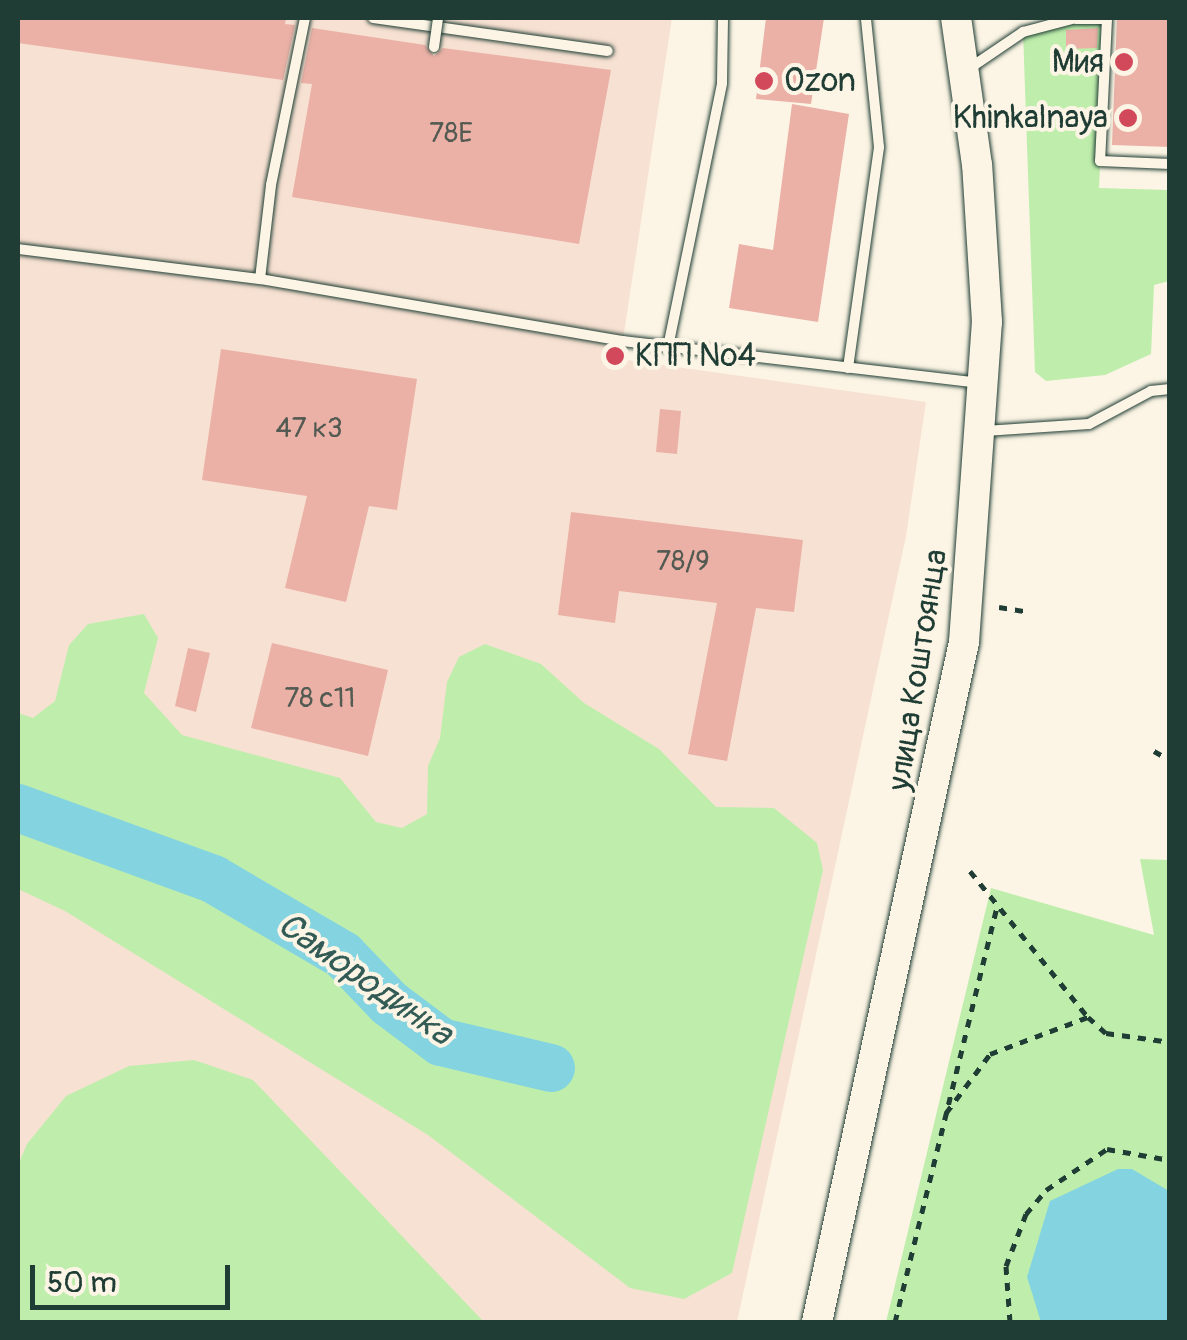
<!DOCTYPE html>
<meta charset="utf-8">
<style>
body{margin:0}
#map{position:relative;width:1187px;height:1340px;overflow:hidden;background:#fcf5e5;font-family:Pangolin,sans-serif}
div>[style]{position:absolute}
.built>*{inset:0;background:#f7e1d2}
.green>*{inset:0;background:#bfeeac}
.water>*{inset:0;background:#84d3e0}
.river>*{height:48px;margin:-24px;padding:0 24px;transform-origin:24px;border-radius:24px;background:#84d3e0}
.building>*{inset:0;background:#ebb1a7}
.path>*{height:5px;margin-top:-2.5px;transform-origin:0;background:repeating-linear-gradient(90deg,#1f3d34 0 8px,transparent 0 16px)}
.roads{filter:drop-shadow(0 0 2px #1f3d34) drop-shadow(0 0 2px #1f3d34)}
.lane>*{height:10px;margin:-5px;padding:0 5px;transform-origin:5px;border-radius:5px;background:#fcf5e5}
.secondary>*{height:30px;margin:-15px;padding:0 15px;transform-origin:15px;border-radius:15px;background:#fcf5e5}
.bridges{filter:drop-shadow(0 0 2px #1f3d34) drop-shadow(0 0 2px #1f3d34)}
.lane-bridge>*{height:10px;margin:-5px;padding:0 5px;transform-origin:5px;border-radius:5px;background:#fcf5e5}
.dots>*{width:28px;height:28px;translate:-50% -50%;box-sizing:border-box;border:5px solid #fcf5e5;border-radius:50%}
span{translate:-50% -50%;white-space:nowrap;text-align:center;line-height:1.15;-webkit-text-stroke:8px #fcf5e5;paint-order:stroke}
.number-label{font-size:28px;color:#525a51}
.number-label span{-webkit-text-stroke-width:0}
.poi-label{font-size:32px;color:#1f3d34}
.right{translate:-100% -50%;text-align:right}
.left{translate:0 -50%;text-align:left}
.street-label{font-size:32px;color:#1f3d34}
.water-label{font-size:35px;color:#335b56;font-style:italic}
.frame{position:absolute;inset:0;border:20px solid #1f3d34;pointer-events:none}
.scale{position:absolute;left:30px;top:1265px;width:200px;height:45px;box-sizing:border-box;border:5px solid #1f3d34;border-top:0;padding-left:12px;font-size:30px;line-height:35px;white-space:nowrap;color:#1f3d34;-webkit-text-stroke:8px #fcf5e5;paint-order:stroke}
</style>
<div id="map">
<div class="built">
<div style="clip-path:polygon(18px 18px,672px 18px,620px 359px,926px 402px,906px 536px,737px 1322px,18px 1322px)"></div>
</div>
<div class="green">
<div style="clip-path:polygon(1076px 19px,1107px 19px,1099px 188px,1169px 190px,1169px 281px,1154px 285px,1151px 354px,1105px 375px,1046px 381px,1035px 372px,1023px 32px)"></div>
<div style="clip-path:polygon(144px 614px,158px 638px,144px 693px,182px 735px,340px 778px,376px 822px,402px 828px,427px 814px,428px 766px,440px 738px,447px 682px,459px 657px,485px 644px,541px 664px,584px 703px,659px 749px,716px 807px,774px 808px,817px 843px,823px 870px,732px 1273px,684px 1299px,630px 1288px,428px 1135px,65px 911px,18px 889px,18px 713px,33px 718px,55px 701px,69px 645px,88px 624px)"></div>
<div style="clip-path:polygon(1140px 859px,1169px 860px,1169px 1322px,886px 1322px,991px 888px,1154px 935px)"></div>
<div style="clip-path:polygon(194px 1060px,253px 1080px,484px 1322px,18px 1322px,18px 1165px,27px 1144px,66px 1096px,129px 1066px)"></div>
</div>
<div class="water">
<div style="clip-path:polygon(1118px 1169px,1132px 1169px,1169px 1191px,1169px 1322px,1041px 1322px,1027px 1277px,1050px 1201px)"></div>
</div>
<div class="river">
<div style="left:18px;top:808px;width:208px;rotate:20deg"></div>
<div style="left:213px;top:879px;width:151px;rotate:30.3deg"></div>
<div style="left:343px;top:955px;width:66px;rotate:46.2deg"></div>
<div style="left:389px;top:1003px;width:65px;rotate:36.9deg"></div>
<div style="left:441px;top:1042px;width:113px;rotate:13.3deg"></div>
</div>
<div class="building">
<div style="clip-path:polygon(18px 18px,286px 18px,285px 24px,295px 25px,283px 80px,18px 43px)"></div>
<div style="clip-path:polygon(766px 18px,824px 18px,811px 104px,756px 99px)"></div>
<div style="clip-path:polygon(1117px 18px,1170px 18px,1170px 147px,1112px 145px)"></div>
<div style="clip-path:polygon(312px 28px,425px 45px,434px 56px,443px 48px,611px 70px,579px 244px,292px 197px,312px 84px,301px 83px)"></div>
<div style="clip-path:polygon(1098px 28px,1097px 48px,1066px 49px,1066px 30px)"></div>
<div style="clip-path:polygon(792px 104px,849px 114px,818px 322px,729px 308px,739px 244px,773px 250px)"></div>
<div style="clip-path:polygon(221px 349px,417px 379px,397px 510px,369px 506px,346px 602px,285px 588px,307px 496px,202px 480px)"></div>
<div style="clip-path:polygon(660px 409px,681px 411px,677px 454px,656px 452px)"></div>
<div style="clip-path:polygon(571px 512px,803px 540px,794px 612px,756px 608px,727px 761px,688px 754px,717px 603px,619px 591px,615px 623px,558px 615px)"></div>
<div style="clip-path:polygon(272px 643px,388px 670px,368px 756px,251px 728px)"></div>
<div style="clip-path:polygon(188px 648px,210px 653px,196px 712px,175px 706px)"></div>
</div>
<div class="path">
<div style="left:999px;top:607px;width:25px;rotate:9deg"></div>
<div style="left:1154px;top:751px;width:18px;rotate:29deg"></div>
<div style="left:970px;top:871px;width:188px;rotate:51.1deg"></div>
<div style="left:1088px;top:1017px;width:24px;rotate:42deg"></div>
<div style="left:1106px;top:1033px;width:65px;rotate:8deg"></div>
<div style="left:946px;top:1113px;width:74px;rotate:-53.3deg"></div>
<div style="left:990px;top:1054px;width:105px;rotate:-20.7deg"></div>
<div style="left:895px;top:1322px;width:427px;rotate:-76.2deg"></div>
<div style="left:1010px;top:1322px;width:56px;rotate:-94.1deg"></div>
<div style="left:1006px;top:1266px;width:56px;rotate:-69deg"></div>
<div style="left:1026px;top:1214px;width:31px;rotate:-50deg"></div>
<div style="left:1046px;top:1190px;width:73px;rotate:-33.9deg"></div>
<div style="left:1107px;top:1149px;width:64px;rotate:9.9deg"></div>
</div>
<div class="roads">
<div class="lane">
<div style="left:373px;top:18px;width:237px;rotate:8deg"></div>
<div style="left:1076px;top:19px;width:31px"></div>
<div style="left:1107px;top:19px;width:142px;rotate:92.8deg"></div>
<div style="left:1100px;top:161px;width:70px;rotate:2.5deg"></div>
<div style="left:967px;top:70px;width:68px;rotate:-34.2deg"></div>
<div style="left:1023px;top:32px;width:55px;rotate:-14.8deg"></div>
<div style="left:18px;top:249px;width:244px;rotate:7.1deg"></div>
<div style="left:260px;top:279px;width:368px;rotate:9.7deg"></div>
<div style="left:623px;top:341px;width:359px;rotate:6.7deg"></div>
<div style="left:260px;top:279px;width:95px;rotate:-83.3deg"></div>
<div style="left:271px;top:185px;width:170px;rotate:-78.5deg"></div>
<div style="left:668px;top:347px;width:269px;rotate:-78.4deg"></div>
<div style="left:722px;top:83px;width:65px;rotate:-89.1deg"></div>
<div style="left:848px;top:368px;width:223px;rotate:-82deg"></div>
<div style="left:879px;top:147px;width:130px;rotate:-95.8deg"></div>
<div style="left:985px;top:431px;width:104px;rotate:-3.9deg"></div>
<div style="left:1089px;top:424px;width:70px;rotate:-28deg"></div>
<div style="left:1151px;top:391px;width:19px;rotate:-6deg"></div>
</div>
<div class="secondary">
<div style="left:817px;top:1322px;width:696px;rotate:-77.8deg"></div>
<div style="left:964px;top:642px;width:321px;rotate:-85.9deg"></div>
<div style="left:987px;top:322px;width:157px;rotate:-93.6deg"></div>
<div style="left:977px;top:165px;width:148px;rotate:-98.1deg"></div>
</div>
</div>
<div class="bridges">
<div class="lane-bridge">
<div style="left:434px;top:47px;width:29px;rotate:-82deg"></div>
</div>
</div>
<div class="dots">
<div style="left:1124px;top:62px;background:#d1495b"></div>
<div style="left:764px;top:81px;background:#d1495b"></div>
<div style="left:1128px;top:118px;background:#d1495b"></div>
<div style="left:615px;top:356px;background:#d1495b"></div>
</div>
<div class="number-label">
<span style="left:451px;top:134px">78Е</span>
<span style="left:309px;top:429px">47 к3</span>
<span style="left:683px;top:562px">78/9</span>
<span style="left:320px;top:699px">78 с11</span>
</div>
<div class="poi-label">
<span class="right" style="left:1104px;top:62px">Мия</span>
<span class="left" style="left:784px;top:81px">Ozon</span>
<span class="right" style="left:1108px;top:118px">Khinkalnaya</span>
<span class="left" style="left:635px;top:356px">КПП №4</span>
</div>
<div class="street-label">
<span style="left:918px;top:670px;rotate:-81deg">улица Коштоянца</span>
</div>
<div class="water-label">
<span style="left:365px;top:979px;rotate:35deg">Самородинка</span>
</div>
<div class="frame"></div>
<div class="scale">50 m</div>
</div>
